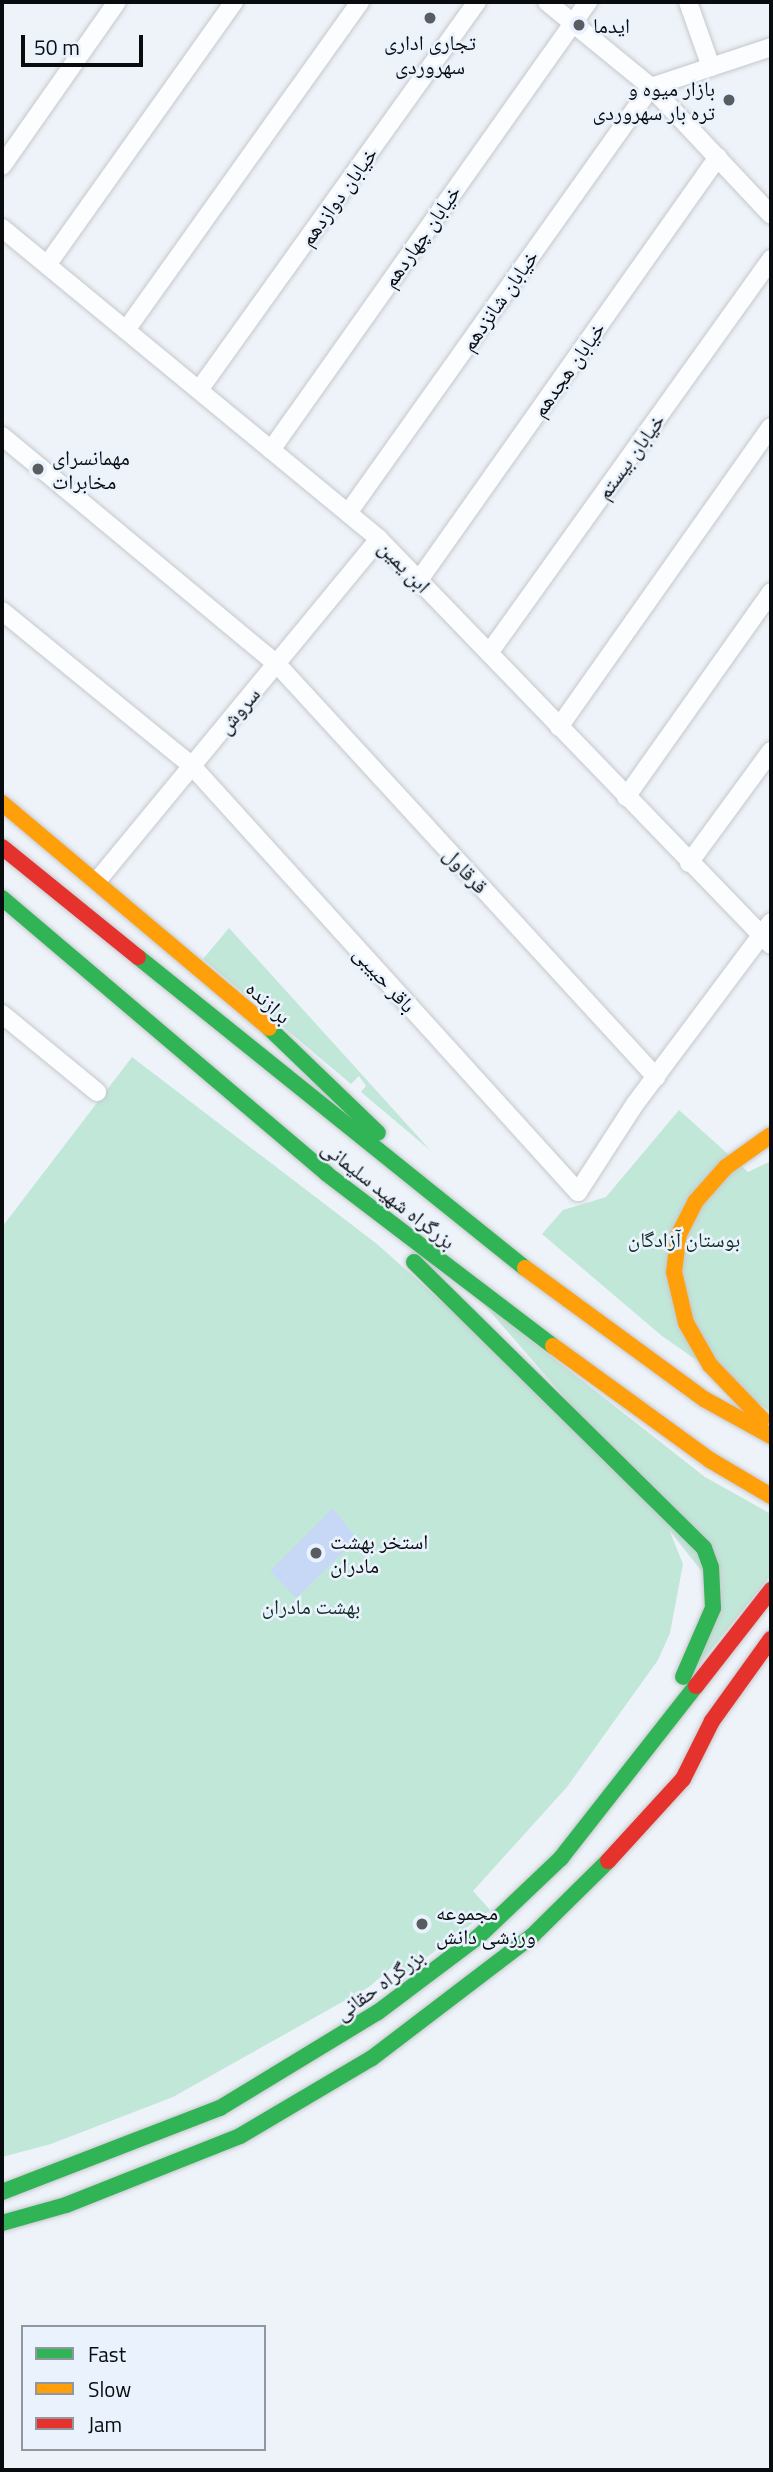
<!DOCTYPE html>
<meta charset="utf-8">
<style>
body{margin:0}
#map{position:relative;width:773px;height:2472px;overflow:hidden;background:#eef3f9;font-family:"Titillium Web","Noto Naskh Arabic",sans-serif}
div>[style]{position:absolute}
.green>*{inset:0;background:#c1e7d9}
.water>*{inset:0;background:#c7d8f7}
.roads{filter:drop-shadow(0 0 2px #c5c8cc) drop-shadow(0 0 2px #c5c8cc)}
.street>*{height:18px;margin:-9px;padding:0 9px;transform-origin:9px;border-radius:9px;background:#fcfdfe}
.fast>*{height:16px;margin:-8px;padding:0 8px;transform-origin:8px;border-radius:8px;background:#30b455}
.slow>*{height:16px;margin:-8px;padding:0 8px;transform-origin:8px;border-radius:8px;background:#ff9f0a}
.jam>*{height:16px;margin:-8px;padding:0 8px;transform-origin:8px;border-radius:8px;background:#e5322d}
.dots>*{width:19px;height:19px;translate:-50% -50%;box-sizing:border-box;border:4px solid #eaf3fd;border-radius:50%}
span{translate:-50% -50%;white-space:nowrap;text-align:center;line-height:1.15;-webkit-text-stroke:5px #eaf3fd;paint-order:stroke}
.poi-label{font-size:21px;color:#090c0f}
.left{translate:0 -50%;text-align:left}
.right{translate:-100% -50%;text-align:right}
.street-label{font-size:21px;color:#090c0f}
.park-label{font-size:21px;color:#113024}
.frame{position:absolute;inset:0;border:4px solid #090c0f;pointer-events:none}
.legend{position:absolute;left:21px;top:2325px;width:245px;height:126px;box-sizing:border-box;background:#eaf3fd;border:2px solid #90979e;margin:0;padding:9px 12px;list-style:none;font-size:21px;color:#090c0f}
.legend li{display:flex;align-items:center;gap:14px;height:35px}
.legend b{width:35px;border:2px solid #90979e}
.scale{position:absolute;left:21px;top:35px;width:122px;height:32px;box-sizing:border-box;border:4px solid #090c0f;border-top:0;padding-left:9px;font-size:21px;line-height:24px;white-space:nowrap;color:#090c0f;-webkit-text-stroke:5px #eaf3fd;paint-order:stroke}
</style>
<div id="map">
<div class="green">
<div style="clip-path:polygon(229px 928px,346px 1057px,431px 1151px,361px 1092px,366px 1086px,359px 1076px,351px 1084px,203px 959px)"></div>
<div style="clip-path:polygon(132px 1057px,377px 1244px,471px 1328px,662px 1512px,683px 1564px,670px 1633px,658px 1660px,567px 1787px,473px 1891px,490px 1910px,403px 1975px,392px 1967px,369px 1987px,173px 2097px,51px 2144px,2px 2157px,2px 1227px)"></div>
<div style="clip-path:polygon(679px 1110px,748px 1172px,771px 1161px,771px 1412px,662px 1336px,542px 1234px,563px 1210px,606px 1197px)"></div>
<div style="clip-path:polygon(482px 1302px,705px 1477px,771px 1514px,771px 1575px,692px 1673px,722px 1597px,565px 1398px)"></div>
</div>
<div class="water">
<div style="clip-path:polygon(333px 1508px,357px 1539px,296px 1598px,270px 1571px)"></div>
</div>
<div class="roads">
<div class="street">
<div style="left:547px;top:2px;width:134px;rotate:39.3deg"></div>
<div style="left:651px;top:87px;width:175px;rotate:46.8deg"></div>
<div style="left:688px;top:2px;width:69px;rotate:70.5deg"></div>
<div style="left:651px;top:87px;width:126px;rotate:-18.4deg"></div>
<div style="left:2px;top:166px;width:200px;rotate:-55deg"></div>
<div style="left:2px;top:228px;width:489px;rotate:39.5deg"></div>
<div style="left:379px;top:539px;width:564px;rotate:46.01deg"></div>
<div style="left:47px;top:265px;width:323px;rotate:-54.6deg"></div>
<div style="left:126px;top:330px;width:403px;rotate:-54.5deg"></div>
<div style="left:199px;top:390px;width:477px;rotate:-54.4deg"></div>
<div style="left:2px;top:436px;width:357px;rotate:39.7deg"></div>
<div style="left:277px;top:664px;width:561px;rotate:47.46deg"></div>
<div style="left:271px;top:450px;width:549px;rotate:-54.72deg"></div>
<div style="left:348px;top:513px;width:523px;rotate:-54.58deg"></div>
<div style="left:419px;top:580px;width:518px;rotate:-54.75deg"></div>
<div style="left:2px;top:611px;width:245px;rotate:39.2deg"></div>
<div style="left:192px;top:766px;width:575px;rotate:47.82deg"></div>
<div style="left:578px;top:1192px;width:105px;rotate:-57.1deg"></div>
<div style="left:635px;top:1104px;width:227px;rotate:-53.2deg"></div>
<div style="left:489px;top:653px;width:485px;rotate:-54.4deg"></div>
<div style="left:559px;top:727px;width:367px;rotate:-54.8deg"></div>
<div style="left:626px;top:797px;width:251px;rotate:-54.7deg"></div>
<div style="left:689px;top:863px;width:139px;rotate:-53.8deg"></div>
<div style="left:97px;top:881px;width:443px;rotate:-50.5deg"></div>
<div style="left:2px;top:1014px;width:123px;rotate:39.4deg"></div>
</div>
<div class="fast">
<div style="left:2px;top:898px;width:426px;rotate:40.3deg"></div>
<div style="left:327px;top:1174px;width:284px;rotate:37.3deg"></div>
<div style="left:138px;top:957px;width:496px;rotate:38.8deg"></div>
<div style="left:269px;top:1028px;width:151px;rotate:43.9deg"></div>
<div style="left:414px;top:1262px;width:407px;rotate:44.6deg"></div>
<div style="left:704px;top:1548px;width:20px;rotate:70deg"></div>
<div style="left:711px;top:1567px;width:41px;rotate:87.2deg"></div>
<div style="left:713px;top:1608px;width:75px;rotate:113.5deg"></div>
<div style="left:2px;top:2192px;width:234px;rotate:-21.1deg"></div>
<div style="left:220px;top:2108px;width:185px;rotate:-31.3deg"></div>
<div style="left:378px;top:2012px;width:125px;rotate:-36.9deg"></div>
<div style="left:478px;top:1937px;width:115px;rotate:-43.6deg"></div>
<div style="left:561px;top:1858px;width:219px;rotate:-51.9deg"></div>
<div style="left:2px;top:2223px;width:66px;rotate:-15.7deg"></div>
<div style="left:66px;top:2205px;width:187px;rotate:-21.6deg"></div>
<div style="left:240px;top:2136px;width:153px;rotate:-30.6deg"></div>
<div style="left:372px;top:2058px;width:200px;rotate:-37.3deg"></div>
<div style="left:531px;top:1937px;width:108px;rotate:-44.6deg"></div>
</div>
<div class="slow">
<div style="left:2px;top:803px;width:349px;rotate:40.1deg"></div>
<div style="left:525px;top:1268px;width:222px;rotate:36.2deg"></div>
<div style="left:704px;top:1399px;width:77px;rotate:28.9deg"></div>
<div style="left:553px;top:1346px;width:194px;rotate:36deg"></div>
<div style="left:710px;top:1460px;width:71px;rotate:30.5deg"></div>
<div style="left:762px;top:1419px;width:75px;rotate:-133.9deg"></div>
<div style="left:710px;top:1365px;width:48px;rotate:-119.7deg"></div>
<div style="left:686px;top:1323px;width:52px;rotate:-103.2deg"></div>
<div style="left:674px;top:1272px;width:38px;rotate:-83deg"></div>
<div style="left:679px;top:1234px;width:36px;rotate:-63deg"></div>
<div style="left:695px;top:1202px;width:47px;rotate:-48.5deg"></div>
<div style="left:726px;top:1167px;width:55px;rotate:-35.4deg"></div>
</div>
<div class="jam">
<div style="left:2px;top:847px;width:175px;rotate:39deg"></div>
<div style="left:696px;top:1686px;width:122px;rotate:-52deg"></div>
<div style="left:608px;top:1861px;width:111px;rotate:-47.6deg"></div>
<div style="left:683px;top:1779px;width:65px;rotate:-63.4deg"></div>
<div style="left:712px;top:1721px;width:101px;rotate:-54.3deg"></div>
</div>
</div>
<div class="dots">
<div style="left:430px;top:18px;background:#595d61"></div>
<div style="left:579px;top:25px;background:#595d61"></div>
<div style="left:729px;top:100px;background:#595d61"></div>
<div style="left:38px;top:469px;background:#595d61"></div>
<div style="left:316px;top:1553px;background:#595d61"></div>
<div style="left:422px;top:1924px;background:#595d61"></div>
</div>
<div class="poi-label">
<span class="left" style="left:593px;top:25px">ایدما</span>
<span style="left:430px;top:54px">تجاری اداری<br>سهروردی</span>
<span class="right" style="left:715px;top:100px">بازار میوه و<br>تره بار سهروردی</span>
<span class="left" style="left:52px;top:469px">مهمانسرای<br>مخابرات</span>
<span class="left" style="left:330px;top:1553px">استخر بهشت<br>مادران</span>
<span class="left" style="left:436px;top:1924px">مجموعه<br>ورزشی دانش</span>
</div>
<div class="street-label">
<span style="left:338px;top:196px;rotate:-54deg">خیابان دوازدهم</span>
<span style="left:421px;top:236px;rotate:-55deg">خیابان چهاردهم</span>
<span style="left:499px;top:300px;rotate:-55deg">خیابان شانزدهم</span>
<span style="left:568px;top:369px;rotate:-55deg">خیابان هجدهم</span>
<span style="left:630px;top:456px;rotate:-54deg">خیابان بیستم</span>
<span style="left:405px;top:566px;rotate:46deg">ابن یمین</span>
<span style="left:238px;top:710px;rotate:-50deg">سروش</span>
<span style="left:466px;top:870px;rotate:47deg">قرقاول</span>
<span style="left:385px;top:979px;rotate:48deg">باقر حبیبی</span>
<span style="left:269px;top:1002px;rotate:42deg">برازنده</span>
<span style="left:389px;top:1194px;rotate:38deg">بزرگراه شهید سلیمانی</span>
<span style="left:379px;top:1984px;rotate:-36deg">بزرگراه حقانی</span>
</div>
<div class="park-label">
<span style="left:684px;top:1239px">بوستان آزادگان</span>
<span style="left:311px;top:1606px">بهشت مادران</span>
</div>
<div class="frame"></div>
<ul class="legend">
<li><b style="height:9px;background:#30b455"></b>Fast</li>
<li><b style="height:9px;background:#ff9f0a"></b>Slow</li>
<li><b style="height:9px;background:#e5322d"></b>Jam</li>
</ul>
<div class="scale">50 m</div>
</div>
